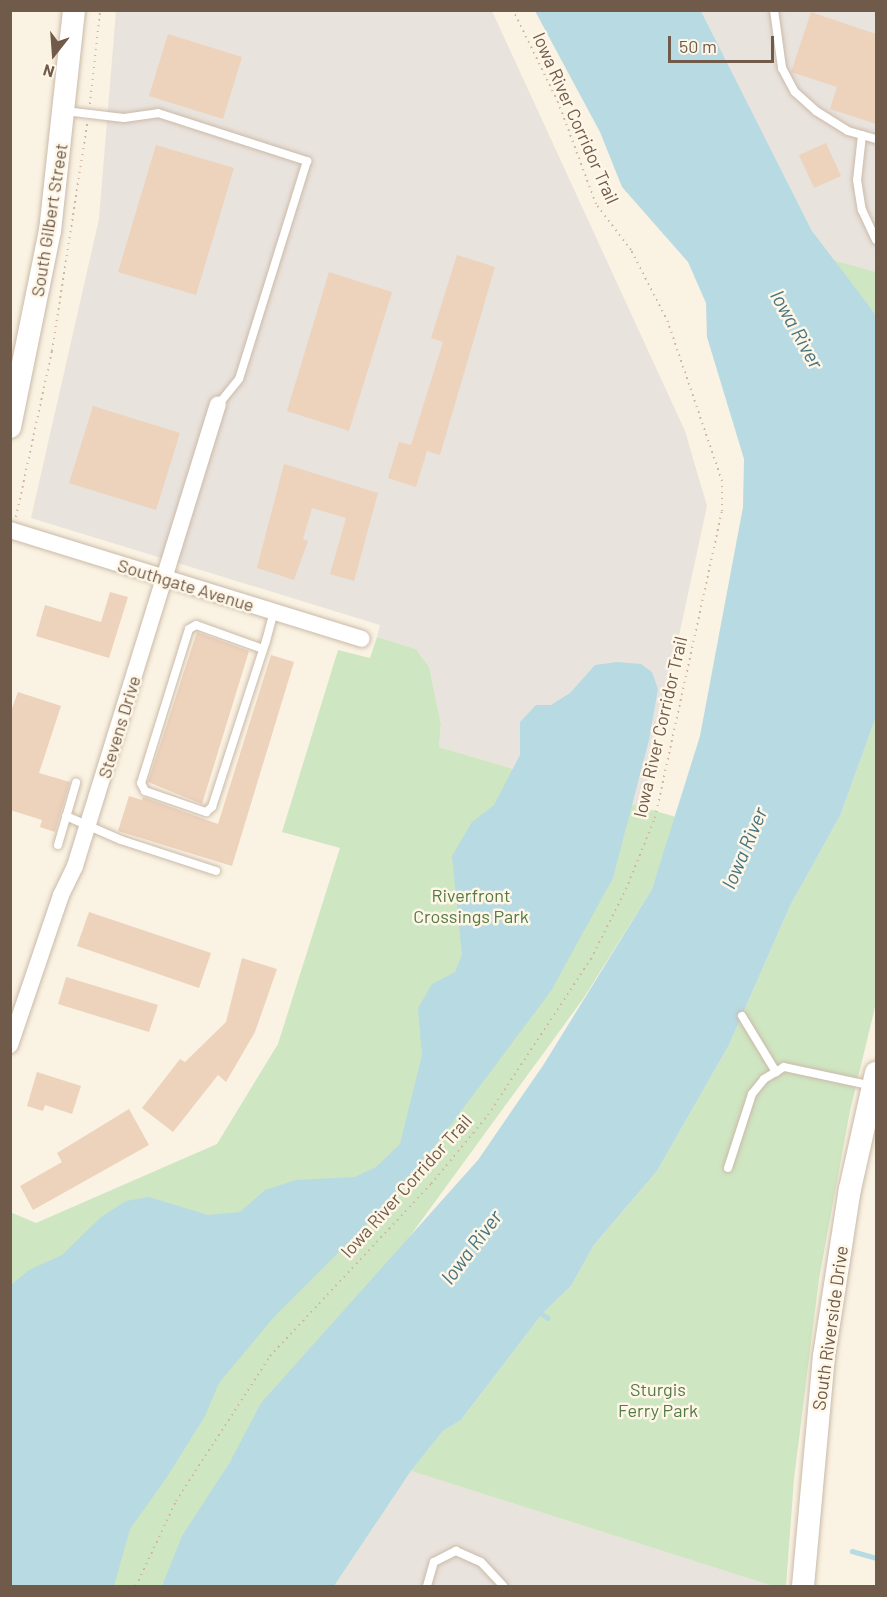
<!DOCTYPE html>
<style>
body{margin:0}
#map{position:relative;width:887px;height:1597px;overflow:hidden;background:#faf2e2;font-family:Barlow,sans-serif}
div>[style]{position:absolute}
.industrial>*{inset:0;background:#e9e3dd}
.green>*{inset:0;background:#cfe6c2}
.water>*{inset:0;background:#b8dae2}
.stream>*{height:4.5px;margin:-2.25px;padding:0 2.25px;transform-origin:2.25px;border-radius:2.25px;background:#b8dae2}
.building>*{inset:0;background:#edd2bc}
.path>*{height:2px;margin-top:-1px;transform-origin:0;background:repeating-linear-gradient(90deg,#d2b59f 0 1.5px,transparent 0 6px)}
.roads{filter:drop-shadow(0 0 2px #cabaa9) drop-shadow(0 0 2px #cabaa9)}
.lane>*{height:8px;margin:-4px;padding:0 4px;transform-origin:4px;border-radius:4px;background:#fff}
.street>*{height:16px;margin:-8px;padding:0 8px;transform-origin:8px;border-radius:8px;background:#fff}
.secondary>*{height:22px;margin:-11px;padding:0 11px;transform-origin:11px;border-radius:11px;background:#fff}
span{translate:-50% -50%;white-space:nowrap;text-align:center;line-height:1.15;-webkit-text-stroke:5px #fef6e7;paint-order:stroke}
.street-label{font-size:18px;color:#705a4a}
.park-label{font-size:18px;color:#547a46}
.water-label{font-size:20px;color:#467481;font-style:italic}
.frame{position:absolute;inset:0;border:12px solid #705a4a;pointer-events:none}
.north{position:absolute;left:24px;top:24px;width:60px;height:60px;-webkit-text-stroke:4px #fef6e7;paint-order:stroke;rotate:197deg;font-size:16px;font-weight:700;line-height:24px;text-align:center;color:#705a4a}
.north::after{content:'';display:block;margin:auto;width:21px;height:27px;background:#705a4a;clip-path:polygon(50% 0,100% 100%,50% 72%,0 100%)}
.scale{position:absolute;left:668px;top:36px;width:106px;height:27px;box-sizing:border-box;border:3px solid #705a4a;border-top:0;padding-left:8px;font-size:18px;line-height:21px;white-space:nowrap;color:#705a4a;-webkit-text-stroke:4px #fef6e7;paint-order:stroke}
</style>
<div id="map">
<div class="industrial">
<div style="clip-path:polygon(116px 11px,492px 11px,685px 431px,707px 506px,642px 807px,439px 747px,441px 724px,429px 667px,416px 649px,377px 637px,380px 625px,31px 518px,99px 219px)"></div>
<div style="clip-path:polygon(701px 11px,876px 11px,876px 272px,832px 260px,812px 231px)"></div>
<div style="clip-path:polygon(411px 1471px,773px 1586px,334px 1586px)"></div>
</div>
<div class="green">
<div style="clip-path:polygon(833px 260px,876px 272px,876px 315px,858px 292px)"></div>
<div style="clip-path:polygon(377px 637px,416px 649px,429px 667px,441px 724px,439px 747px,676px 817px,652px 889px,583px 999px,402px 1247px,230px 1462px,166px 1586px,11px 1586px,10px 1212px,36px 1223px,217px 1144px,278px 1044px,340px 848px,282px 832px,338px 650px,370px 658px)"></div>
<div style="clip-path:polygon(876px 717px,876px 1003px,850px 1111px,819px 1279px,794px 1479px,786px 1586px,773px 1586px,411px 1471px,443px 1431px,461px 1420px,542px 1314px,571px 1286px,594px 1245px,657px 1171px,729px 1045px,790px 906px,840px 816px)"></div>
</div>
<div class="water">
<div style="clip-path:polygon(535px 11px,701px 11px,812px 231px,876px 315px,876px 717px,840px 816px,790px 906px,729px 1045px,657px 1171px,594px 1245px,571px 1286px,542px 1314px,461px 1420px,443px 1431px,411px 1471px,334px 1586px,162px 1586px,182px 1536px,230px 1462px,261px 1403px,478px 1160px,544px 1064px,652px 889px,700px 736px,743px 507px,744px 459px,707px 337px,706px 303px,688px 262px,622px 187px,600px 132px)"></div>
<div style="clip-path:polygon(617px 662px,641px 664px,652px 672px,658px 689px,649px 740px,613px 878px,551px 991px,434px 1147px,386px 1205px,274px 1317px,219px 1383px,205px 1416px,167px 1477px,130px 1529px,114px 1586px,11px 1586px,12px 1284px,29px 1270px,62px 1255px,101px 1217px,126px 1201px,149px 1197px,208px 1215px,240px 1212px,265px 1190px,296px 1180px,355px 1177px,376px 1167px,400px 1144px,422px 1055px,418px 1008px,432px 984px,455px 972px,462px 955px,452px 856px,472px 822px,494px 805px,520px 755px,520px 722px,536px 705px,551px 705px,570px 693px,595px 665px)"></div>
</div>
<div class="stream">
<div style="left:542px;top:1314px;width:7px;rotate:34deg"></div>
<div style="left:852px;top:1551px;width:25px;rotate:16deg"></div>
</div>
<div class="building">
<div style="clip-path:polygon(811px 12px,876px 34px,876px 124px,830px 109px,837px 87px,791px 72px)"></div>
<div style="clip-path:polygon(168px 34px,242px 57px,223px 119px,149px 96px)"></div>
<div style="clip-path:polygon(826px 143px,841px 176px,814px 188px,799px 155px)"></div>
<div style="clip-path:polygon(156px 145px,234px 168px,196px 295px,118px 272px)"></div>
<div style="clip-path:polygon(457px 255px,495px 267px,440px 455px,427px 451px,416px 487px,388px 478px,399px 442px,411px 445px,443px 342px,431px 338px)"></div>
<div style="clip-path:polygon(329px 272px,392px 292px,349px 431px,287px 411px)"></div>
<div style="clip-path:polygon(93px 406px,180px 433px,156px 510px,69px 483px)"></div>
<div style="clip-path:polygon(284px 464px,378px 493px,354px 581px,330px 574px,346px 518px,312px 508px,303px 539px,308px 541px,294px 580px,257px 568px)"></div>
<div style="clip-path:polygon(110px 592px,128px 597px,109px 658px,36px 636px,45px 605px,101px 622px)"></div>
<div style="clip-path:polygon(197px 632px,249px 651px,202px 804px,148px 782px)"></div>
<div style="clip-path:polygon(271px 655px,294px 662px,232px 866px,118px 831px,129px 796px,142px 800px,143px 797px,218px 824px)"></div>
<div style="clip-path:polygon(18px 692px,61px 706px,39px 773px,70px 782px,55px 832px,40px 827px,42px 820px,10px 810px,10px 714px)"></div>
<div style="clip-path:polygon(89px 912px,211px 953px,199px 988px,77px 946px)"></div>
<div style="clip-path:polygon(242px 958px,277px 969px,255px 1032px,226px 1082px,218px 1075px,173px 1132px,142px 1108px,180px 1059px,185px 1062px,226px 1022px)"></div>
<div style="clip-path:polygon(66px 977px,158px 1005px,149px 1032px,58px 1004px)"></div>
<div style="clip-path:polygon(37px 1072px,81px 1086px,72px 1114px,45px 1105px,43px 1111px,27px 1106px)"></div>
<div style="clip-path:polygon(129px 1109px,149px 1145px,33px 1210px,20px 1186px,62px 1162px,57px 1153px)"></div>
</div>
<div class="path">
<div style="left:90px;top:104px;width:95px;rotate:-83.9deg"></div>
<div style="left:16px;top:517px;width:170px;rotate:-77.8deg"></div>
<div style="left:52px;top:351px;width:230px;rotate:-81.2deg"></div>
<div style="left:136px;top:1586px;width:94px;rotate:-64.8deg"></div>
<div style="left:176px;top:1501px;width:173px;rotate:-57deg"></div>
<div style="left:270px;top:1356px;width:236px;rotate:-46.9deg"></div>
<div style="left:431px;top:1184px;width:89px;rotate:-50.4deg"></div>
<div style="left:488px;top:1115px;width:187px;rotate:-56.6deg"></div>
<div style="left:591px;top:959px;width:78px;rotate:-63.4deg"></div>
<div style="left:626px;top:889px;width:77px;rotate:-67.8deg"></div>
<div style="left:655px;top:818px;width:314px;rotate:-77.7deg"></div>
<div style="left:722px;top:511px;width:30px;rotate:-90deg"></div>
<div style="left:722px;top:481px;width:168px;rotate:-108.8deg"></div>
<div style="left:668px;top:322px;width:81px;rotate:-117.2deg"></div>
<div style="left:631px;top:250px;width:58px;rotate:-127.3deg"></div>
<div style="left:596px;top:204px;width:109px;rotate:-110.4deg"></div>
<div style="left:558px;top:102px;width:102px;rotate:-116.1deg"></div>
</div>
<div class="roads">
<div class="lane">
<div style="left:774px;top:10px;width:59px;rotate:82.1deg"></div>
<div style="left:782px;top:68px;width:27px;rotate:62deg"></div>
<div style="left:795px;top:92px;width:28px;rotate:42deg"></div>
<div style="left:816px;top:111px;width:38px;rotate:32deg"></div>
<div style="left:848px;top:131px;width:29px;rotate:16deg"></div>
<div style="left:65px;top:111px;width:59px;rotate:6.8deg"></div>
<div style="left:124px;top:118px;width:34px;rotate:-8deg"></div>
<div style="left:158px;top:113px;width:157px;rotate:17.9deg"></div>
<div style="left:307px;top:161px;width:228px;rotate:107.3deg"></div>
<div style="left:239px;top:379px;width:33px;rotate:129deg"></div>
<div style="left:862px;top:135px;width:45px;rotate:96.3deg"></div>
<div style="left:857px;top:180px;width:30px;rotate:81deg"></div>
<div style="left:862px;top:210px;width:33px;rotate:65deg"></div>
<div style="left:263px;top:649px;width:71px;rotate:-160.3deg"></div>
<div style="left:196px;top:625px;width:8px;rotate:150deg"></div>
<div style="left:189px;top:629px;width:161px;rotate:107.3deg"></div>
<div style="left:141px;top:783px;width:9px;rotate:63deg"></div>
<div style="left:145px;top:791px;width:65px;rotate:19deg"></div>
<div style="left:206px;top:812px;width:8px;rotate:-40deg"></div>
<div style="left:212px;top:807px;width:175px;rotate:-72deg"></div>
<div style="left:266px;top:641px;width:30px;rotate:-75deg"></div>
<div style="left:66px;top:816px;width:60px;rotate:23.6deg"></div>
<div style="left:121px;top:840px;width:100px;rotate:18.1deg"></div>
<div style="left:58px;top:845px;width:65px;rotate:-73.8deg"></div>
<div style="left:742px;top:1016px;width:66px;rotate:58.7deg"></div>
<div style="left:728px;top:1168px;width:78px;rotate:-72deg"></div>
<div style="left:752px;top:1094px;width:19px;rotate:-51deg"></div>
<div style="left:764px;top:1079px;width:23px;rotate:-31deg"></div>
<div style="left:784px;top:1067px;width:91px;rotate:12.1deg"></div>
<div style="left:427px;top:1586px;width:25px;rotate:-74deg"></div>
<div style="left:434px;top:1562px;width:25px;rotate:-27deg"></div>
<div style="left:456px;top:1551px;width:27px;rotate:24deg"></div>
<div style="left:481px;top:1562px;width:33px;rotate:47deg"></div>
</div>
<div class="street">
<div style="left:10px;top:530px;width:368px;rotate:17.2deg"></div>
<div style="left:10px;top:1045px;width:158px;rotate:-71.2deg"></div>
<div style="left:61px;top:895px;width:32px;rotate:-64deg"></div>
<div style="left:75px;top:866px;width:483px;rotate:-72.8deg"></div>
</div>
<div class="secondary">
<div style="left:10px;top:427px;width:200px;rotate:-78.5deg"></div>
<div style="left:50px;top:231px;width:222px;rotate:-83.8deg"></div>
<div style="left:803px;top:1586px;width:231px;rotate:-84.8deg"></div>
<div style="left:824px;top:1356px;width:169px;rotate:-81.2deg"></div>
<div style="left:850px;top:1189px;width:119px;rotate:-77.4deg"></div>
</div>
</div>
<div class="street-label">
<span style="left:576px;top:118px;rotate:66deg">Iowa River Corridor Trail</span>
<span style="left:49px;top:220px;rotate:-81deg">South Gilbert Street</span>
<span style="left:186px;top:585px;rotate:17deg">Southgate Avenue</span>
<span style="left:119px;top:727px;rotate:-73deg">Stevens Drive</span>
<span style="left:660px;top:727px;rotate:-77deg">Iowa River Corridor Trail</span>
<span style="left:406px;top:1186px;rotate:-48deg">Iowa River Corridor Trail</span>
<span style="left:830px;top:1328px;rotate:-82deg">South Riverside Drive</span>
</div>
<div class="park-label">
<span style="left:471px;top:906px">Riverfront<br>Crossings Park</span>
<span style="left:658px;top:1400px">Sturgis<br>Ferry Park</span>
</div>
<div class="water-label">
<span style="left:797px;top:329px;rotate:61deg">Iowa River</span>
<span style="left:744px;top:848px;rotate:-67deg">Iowa River</span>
<span style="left:471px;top:1247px;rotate:-53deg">Iowa River</span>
</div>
<div class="frame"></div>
<div class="north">N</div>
<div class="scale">50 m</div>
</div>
